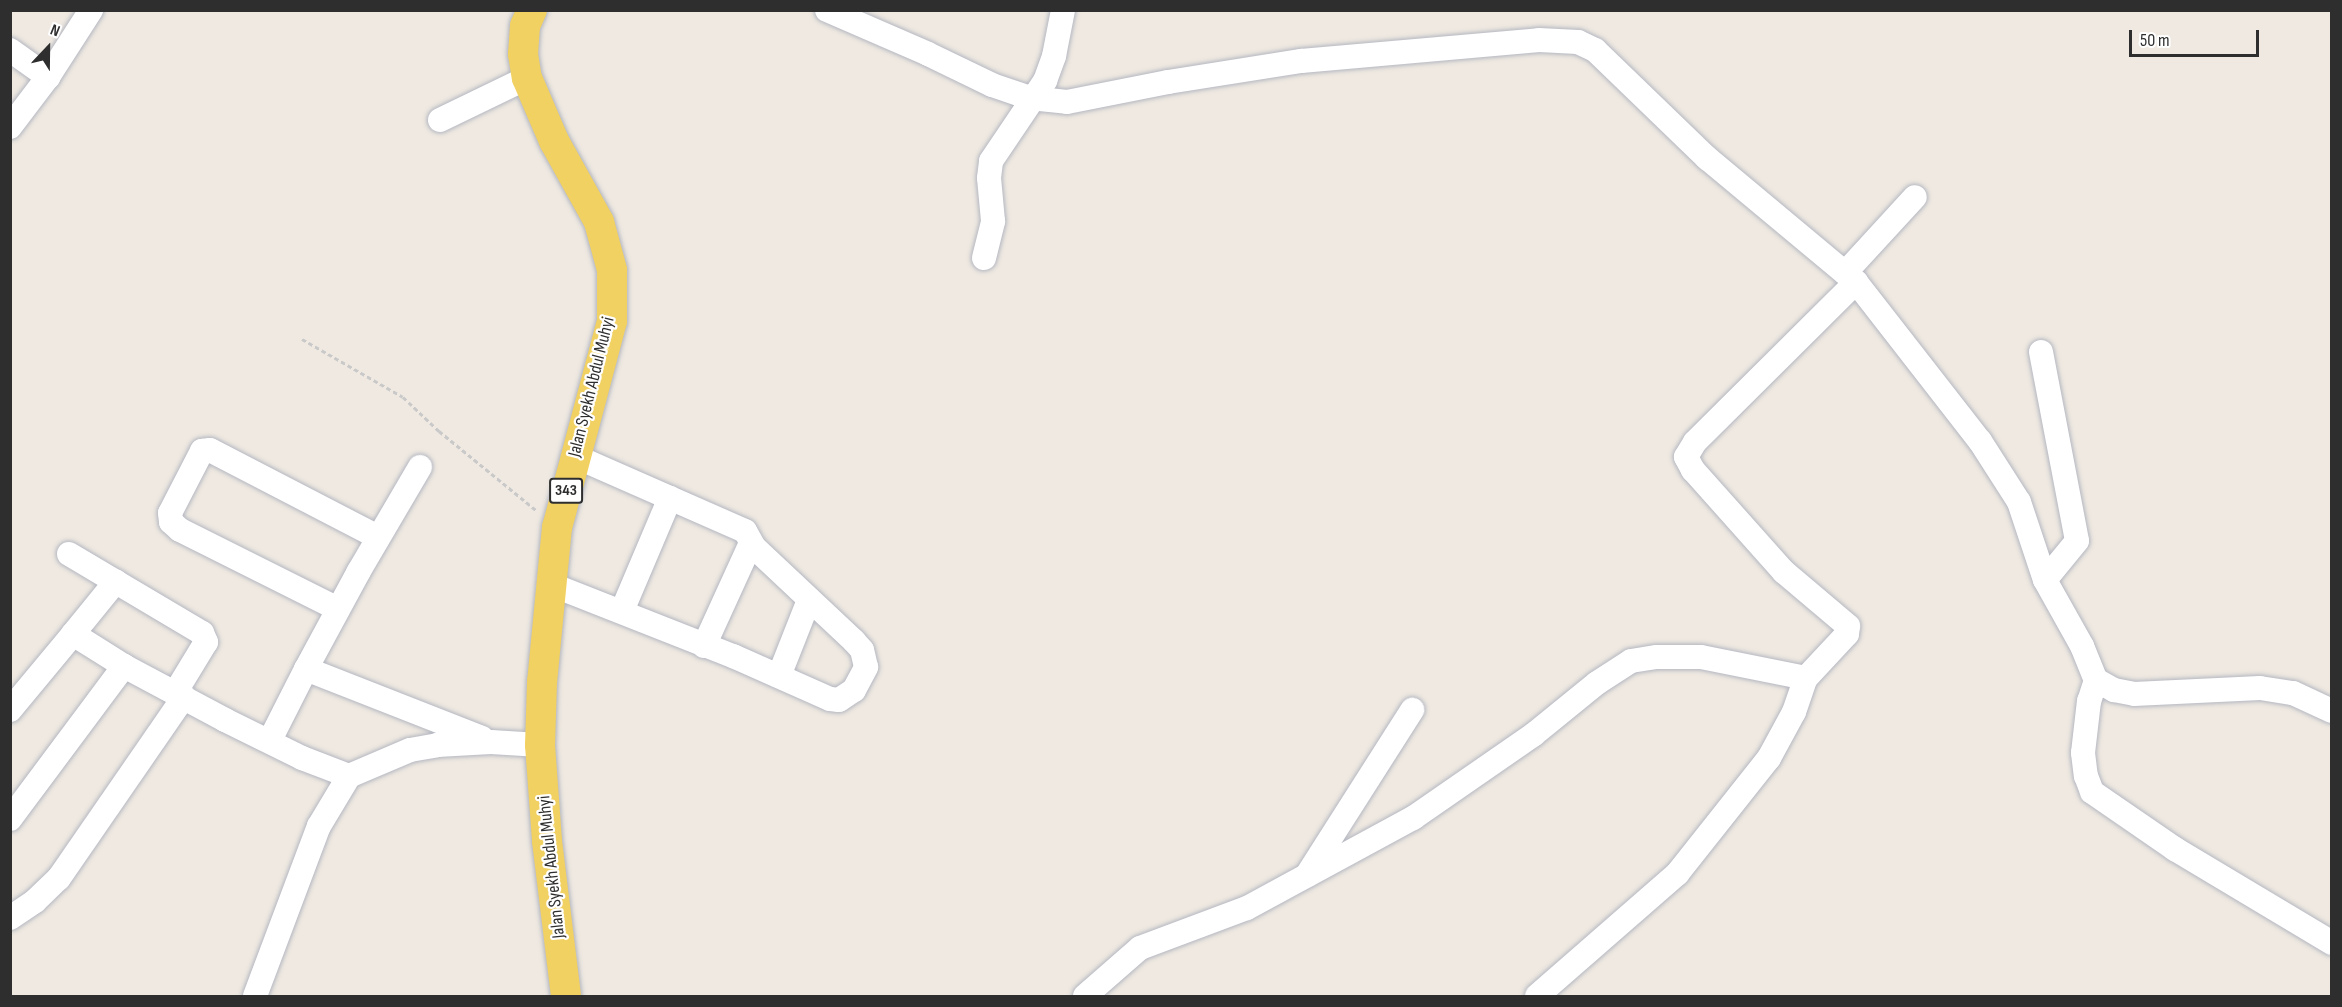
<!DOCTYPE html>
<style>
body{margin:0}
#map{position:relative;width:2342px;height:1007px;overflow:hidden;background:#efe9e1;font-family:"Sofia Sans Condensed",sans-serif}
div>[style]{position:absolute}
.path>*{height:3px;margin-top:-1.5px;transform-origin:0;background:repeating-linear-gradient(90deg,#c9c9c9 0 4.5px,transparent 0 7.5px)}
.roads{filter:drop-shadow(0 0 2px #b4b7c1) drop-shadow(0 0 2px #b4b7c1)}
.minor>*{height:24px;margin:-12px;padding:0 12px;transform-origin:12px;border-radius:12px;background:#fff}
.major>*{height:30px;margin:-15px;padding:0 15px;transform-origin:15px;border-radius:15px;background:#f2d163}
span{translate:-50% -50%;white-space:nowrap;text-align:center;line-height:1.15;-webkit-text-stroke:4.5px #fff;paint-order:stroke}
.shield-label span{padding:2px 4px;background:#fff;border:2px solid;border-radius:4px;-webkit-text-stroke-width:0}
.shield-label{font-size:16px;color:#2e2e2e;font-weight:700}
.street-label{font-size:18px;color:#2e2e2e}
.frame{position:absolute;inset:0;border:12px solid #2e2e2e;pointer-events:none}
.north{position:absolute;left:18px;top:18px;width:60px;height:60px;-webkit-text-stroke:4px #fff;paint-order:stroke;rotate:22deg;font-size:16px;font-weight:700;line-height:24px;text-align:center;color:#2e2e2e}
.north::after{content:'';display:block;margin:auto;width:21px;height:27px;background:#2e2e2e;clip-path:polygon(50% 0,100% 100%,50% 72%,0 100%)}
.scale{position:absolute;left:2129px;top:30px;width:130px;height:27px;box-sizing:border-box;border:3px solid #2e2e2e;border-top:0;padding-left:8px;font-size:18px;line-height:21px;white-space:nowrap;color:#2e2e2e;-webkit-text-stroke:4px #fff;paint-order:stroke}
</style>
<div id="map">
<div class="path">
<div style="left:302px;top:339px;width:116px;rotate:29.9deg"></div>
<div style="left:403px;top:397px;width:50px;rotate:43.4deg"></div>
<div style="left:439px;top:431px;width:127px;rotate:39.2deg"></div>
</div>
<div class="roads">
<div class="minor">
<div style="left:827px;top:10px;width:110px;rotate:23.5deg"></div>
<div style="left:928px;top:54px;width:71px;rotate:25.8deg"></div>
<div style="left:992px;top:85px;width:40px;rotate:18.9deg"></div>
<div style="left:1030px;top:98px;width:37px;rotate:6deg"></div>
<div style="left:1067px;top:102px;width:103px;rotate:-11.2deg"></div>
<div style="left:1168px;top:82px;width:135px;rotate:-9deg"></div>
<div style="left:1301px;top:61px;width:239px;rotate:-5deg"></div>
<div style="left:1539px;top:40px;width:39px;rotate:3deg"></div>
<div style="left:1578px;top:42px;width:19px;rotate:25deg"></div>
<div style="left:1595px;top:50px;width:156px;rotate:44deg"></div>
<div style="left:1707px;top:158px;width:194px;rotate:39.8deg"></div>
<div style="left:1856px;top:282px;width:202px;rotate:52.1deg"></div>
<div style="left:1980px;top:441px;width:72px;rotate:57.4deg"></div>
<div style="left:2019px;top:502px;width:82px;rotate:71.6deg"></div>
<div style="left:2045px;top:580px;width:76px;rotate:60.7deg"></div>
<div style="left:2082px;top:646px;width:37px;rotate:68deg"></div>
<div style="left:2096px;top:680px;width:22px;rotate:108deg"></div>
<div style="left:2089px;top:701px;width:52px;rotate:96.6deg"></div>
<div style="left:2083px;top:753px;width:23px;rotate:83deg"></div>
<div style="left:2086px;top:776px;width:17px;rotate:69deg"></div>
<div style="left:2092px;top:792px;width:101px;rotate:34.5deg"></div>
<div style="left:2175px;top:849px;width:183px;rotate:30.9deg"></div>
<div style="left:10px;top:50px;width:47px;rotate:35.4deg"></div>
<div style="left:440px;top:120px;width:97px;rotate:-25.8deg"></div>
<div style="left:10px;top:127px;width:63px;rotate:-52.8deg"></div>
<div style="left:48px;top:77px;width:80px;rotate:-57.3deg"></div>
<div style="left:984px;top:258px;width:38px;rotate:-76deg"></div>
<div style="left:993px;top:221px;width:43px;rotate:-95.3deg"></div>
<div style="left:989px;top:178px;width:17px;rotate:-83deg"></div>
<div style="left:991px;top:161px;width:97px;rotate:-56deg"></div>
<div style="left:1045px;top:81px;width:27px;rotate:-70deg"></div>
<div style="left:1054px;top:56px;width:47px;rotate:-78.9deg"></div>
<div style="left:1845px;top:273px;width:103px;rotate:-47.4deg"></div>
<div style="left:2041px;top:352px;width:192px;rotate:79.2deg"></div>
<div style="left:2077px;top:541px;width:50px;rotate:129.4deg"></div>
<div style="left:420px;top:467px;width:121px;rotate:120.4deg"></div>
<div style="left:359px;top:571px;width:111px;rotate:118.4deg"></div>
<div style="left:306px;top:669px;width:189px;rotate:21.4deg"></div>
<div style="left:69px;top:554px;width:155px;rotate:30.7deg"></div>
<div style="left:202px;top:633px;width:10px;rotate:66deg"></div>
<div style="left:206px;top:642px;width:60px;rotate:121.3deg"></div>
<div style="left:550px;top:584px;width:197px;rotate:21.5deg"></div>
<div style="left:733px;top:656px;width:106px;rotate:23.9deg"></div>
<div style="left:830px;top:699px;width:9px;rotate:6deg"></div>
<div style="left:839px;top:700px;width:18px;rotate:-34deg"></div>
<div style="left:854px;top:690px;width:26px;rotate:-62deg"></div>
<div style="left:866px;top:667px;width:17px;rotate:-103deg"></div>
<div style="left:862px;top:650px;width:12px;rotate:-132deg"></div>
<div style="left:854px;top:641px;width:137px;rotate:-136.8deg"></div>
<div style="left:754px;top:547px;width:18px;rotate:-119deg"></div>
<div style="left:745px;top:531px;width:187px;rotate:-156.3deg"></div>
<div style="left:338px;top:609px;width:177px;rotate:-153.4deg"></div>
<div style="left:180px;top:530px;width:12px;rotate:-138deg"></div>
<div style="left:171px;top:522px;width:9px;rotate:-96deg"></div>
<div style="left:170px;top:513px;width:70px;rotate:-62.7deg"></div>
<div style="left:202px;top:451px;width:8px;rotate:-7deg"></div>
<div style="left:210px;top:450px;width:189px;rotate:27.4deg"></div>
<div style="left:622px;top:611px;width:123px;rotate:-67deg"></div>
<div style="left:73px;top:634px;width:68px;rotate:-50.9deg"></div>
<div style="left:704px;top:646px;width:113px;rotate:-65.5deg"></div>
<div style="left:779px;top:676px;width:82px;rotate:-68.5deg"></div>
<div style="left:2096px;top:680px;width:21px;rotate:29deg"></div>
<div style="left:2114px;top:690px;width:20px;rotate:11deg"></div>
<div style="left:2134px;top:694px;width:126px;rotate:-2.7deg"></div>
<div style="left:2260px;top:688px;width:33px;rotate:9deg"></div>
<div style="left:2293px;top:693px;width:43px;rotate:24.8deg"></div>
<div style="left:10px;top:710px;width:99px;rotate:-50.3deg"></div>
<div style="left:73px;top:634px;width:60px;rotate:32.1deg"></div>
<div style="left:124px;top:666px;width:115px;rotate:28.1deg"></div>
<div style="left:225px;top:720px;width:86px;rotate:26.3deg"></div>
<div style="left:302px;top:758px;width:50px;rotate:21deg"></div>
<div style="left:349px;top:776px;width:66px;rotate:-23.1deg"></div>
<div style="left:410px;top:750px;width:27px;rotate:-10deg"></div>
<div style="left:437px;top:745px;width:54px;rotate:-3.2deg"></div>
<div style="left:491px;top:742px;width:49px;rotate:3.5deg"></div>
<div style="left:270px;top:740px;width:80px;rotate:-63.1deg"></div>
<div style="left:10px;top:819px;width:191px;rotate:-53.3deg"></div>
<div style="left:1307px;top:875px;width:196px;rotate:-57.5deg"></div>
<div style="left:10px;top:918px;width:30px;rotate:-34deg"></div>
<div style="left:35px;top:901px;width:33px;rotate:-44deg"></div>
<div style="left:59px;top:878px;width:220px;rotate:-55.4deg"></div>
<div style="left:255px;top:996px;width:182px;rotate:-69.4deg"></div>
<div style="left:319px;top:826px;width:58px;rotate:-59deg"></div>
<div style="left:1085px;top:996px;width:73px;rotate:-41.1deg"></div>
<div style="left:1140px;top:948px;width:114px;rotate:-20.5deg"></div>
<div style="left:1247px;top:908px;width:189px;rotate:-28.5deg"></div>
<div style="left:1413px;top:818px;width:146px;rotate:-34.7deg"></div>
<div style="left:1533px;top:735px;width:82px;rotate:-39.1deg"></div>
<div style="left:1597px;top:683px;width:40px;rotate:-32.9deg"></div>
<div style="left:1631px;top:661px;width:26px;rotate:-9deg"></div>
<div style="left:1657px;top:657px;width:44px"></div>
<div style="left:1701px;top:657px;width:107px;rotate:11.3deg"></div>
<div style="left:1806px;top:678px;width:60px;rotate:-47deg"></div>
<div style="left:1847px;top:634px;width:8px;rotate:-83deg"></div>
<div style="left:1848px;top:626px;width:84px;rotate:-139.8deg"></div>
<div style="left:1784px;top:572px;width:137px;rotate:-131.7deg"></div>
<div style="left:1693px;top:470px;width:15px;rotate:-118deg"></div>
<div style="left:1686px;top:457px;width:17px;rotate:-59deg"></div>
<div style="left:1695px;top:442px;width:227px;rotate:-44.8deg"></div>
<div style="left:1537px;top:996px;width:186px;rotate:-41.1deg"></div>
<div style="left:1677px;top:874px;width:148px;rotate:-51.6deg"></div>
<div style="left:1769px;top:758px;width:52px;rotate:-61.5deg"></div>
<div style="left:1794px;top:712px;width:36px;rotate:-71deg"></div>
</div>
<div class="major">
<div style="left:532px;top:10px;width:17px;rotate:114deg"></div>
<div style="left:525px;top:26px;width:28px;rotate:94deg"></div>
<div style="left:523px;top:54px;width:24px;rotate:81deg"></div>
<div style="left:527px;top:78px;width:69px;rotate:66.8deg"></div>
<div style="left:554px;top:141px;width:93px;rotate:60.9deg"></div>
<div style="left:599px;top:222px;width:50px;rotate:74.8deg"></div>
<div style="left:612px;top:270px;width:51px;rotate:90deg"></div>
<div style="left:612px;top:321px;width:213px;rotate:104.9deg"></div>
<div style="left:557px;top:527px;width:156px;rotate:95.5deg"></div>
<div style="left:542px;top:682px;width:63px;rotate:91.8deg"></div>
<div style="left:540px;top:745px;width:96px;rotate:85.8deg"></div>
<div style="left:547px;top:841px;width:156px;rotate:83deg"></div>
</div>
</div>
<div class="shield-label">
<span style="left:566px;top:491px">343</span>
</div>
<div class="street-label">
<span style="left:592px;top:387px;rotate:-76deg">Jalan Syekh Abdul Muhyi</span>
<span style="left:552px;top:867px;rotate:-96deg">Jalan Syekh Abdul Muhyi</span>
</div>
<div class="frame"></div>
<div class="north">N</div>
<div class="scale">50 m</div>
</div>
